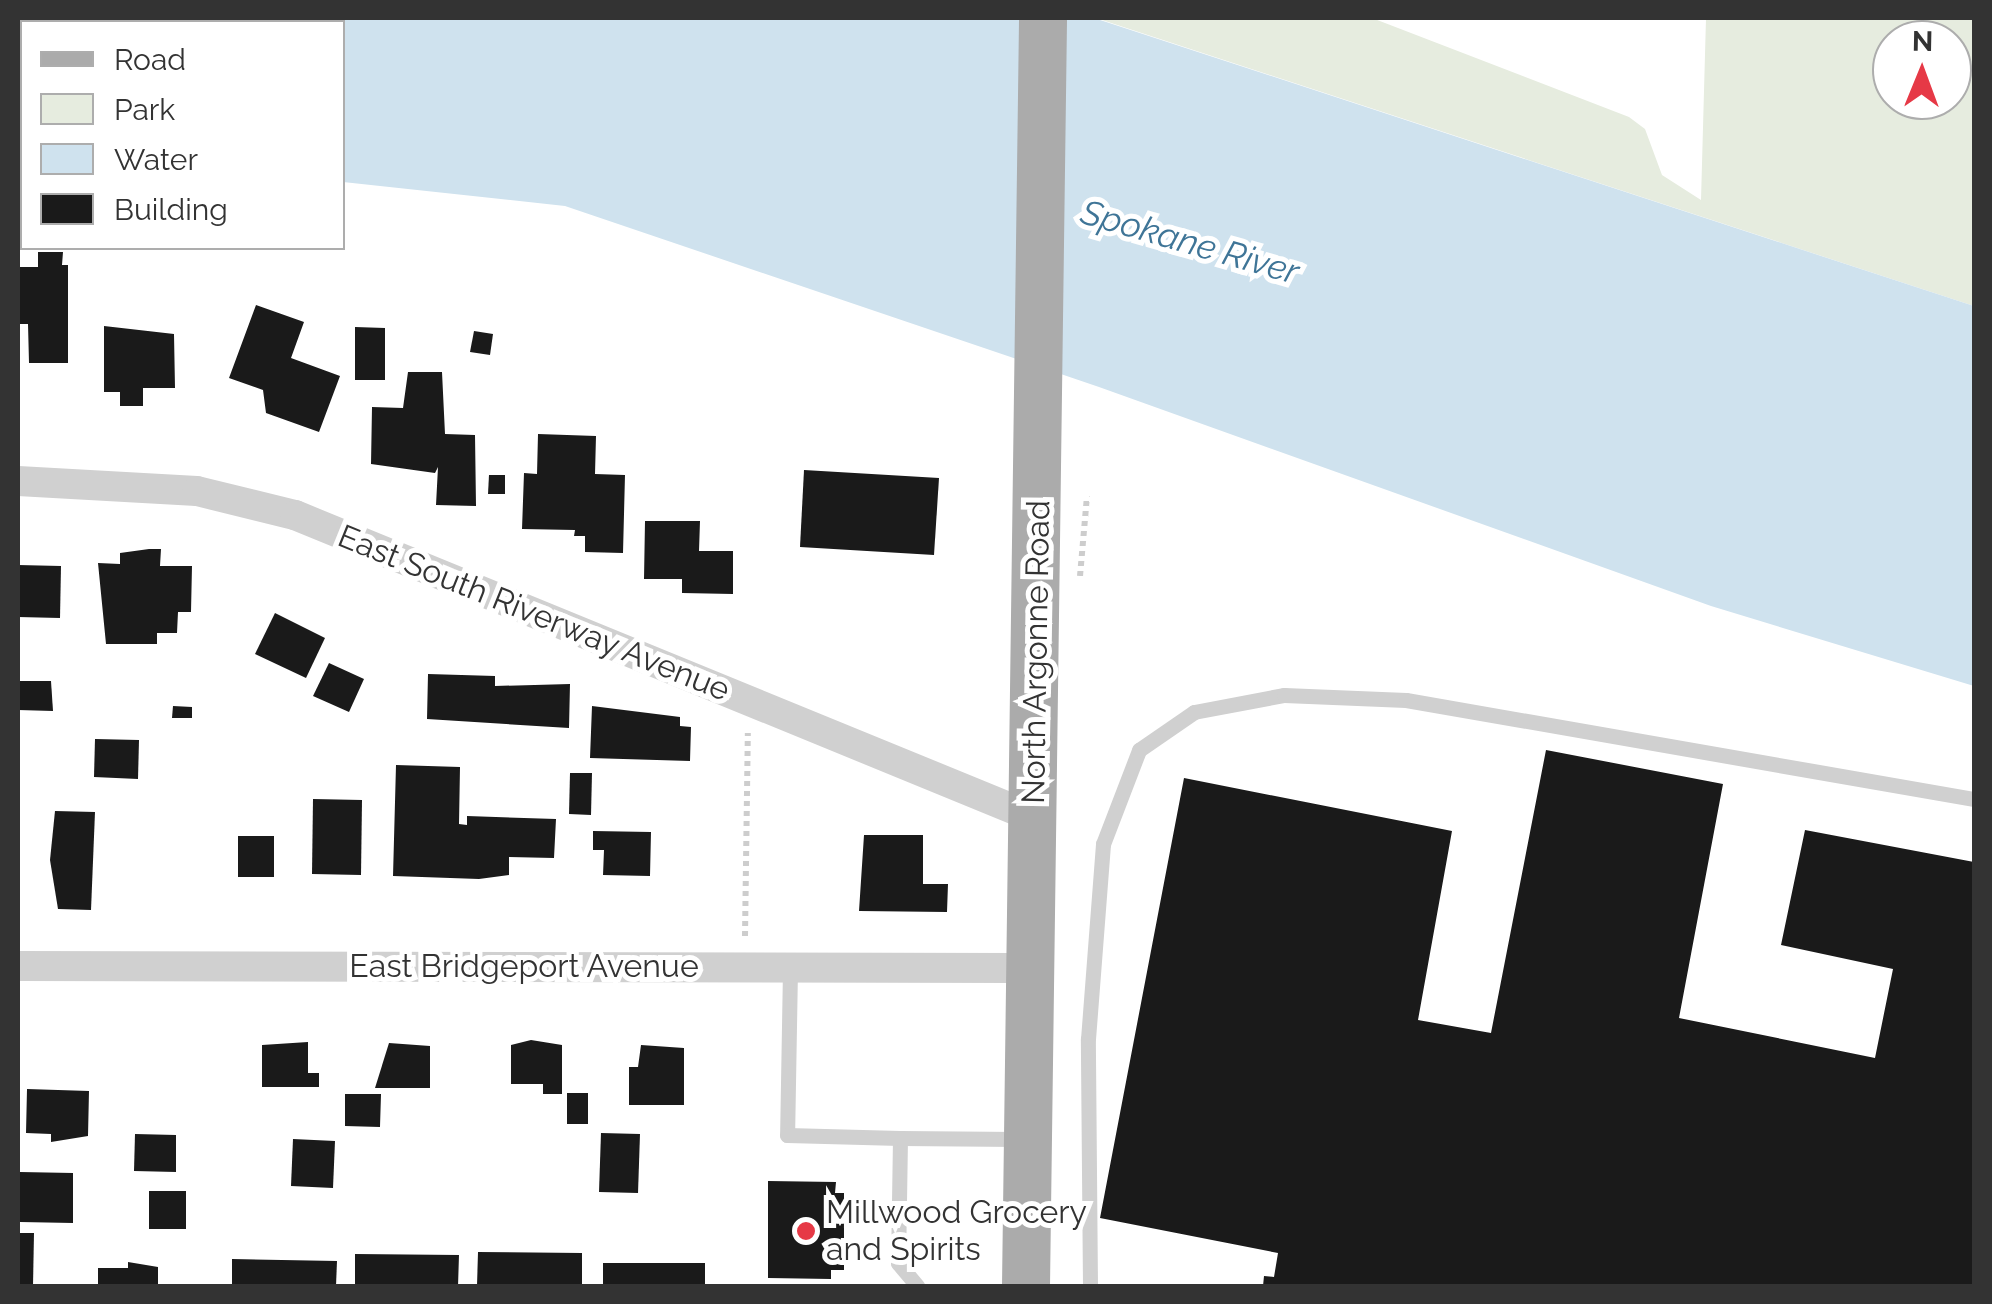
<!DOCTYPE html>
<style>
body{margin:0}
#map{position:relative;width:1992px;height:1304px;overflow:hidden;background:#fff;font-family:Raleway,sans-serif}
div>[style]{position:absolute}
.green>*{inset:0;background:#e6ecdf}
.water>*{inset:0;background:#cfe2ee}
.building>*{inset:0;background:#1a1a1a}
.path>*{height:6px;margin-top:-3px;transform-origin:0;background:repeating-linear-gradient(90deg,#cdcdcd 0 5px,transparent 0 10px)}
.service>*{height:15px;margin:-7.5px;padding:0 7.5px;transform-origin:7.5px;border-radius:7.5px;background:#d0d0d0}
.minor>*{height:30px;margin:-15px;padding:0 15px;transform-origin:15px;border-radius:15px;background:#d0d0d0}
.primary>*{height:48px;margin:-24px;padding:0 24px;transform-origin:24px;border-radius:24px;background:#ababab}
.dots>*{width:28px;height:28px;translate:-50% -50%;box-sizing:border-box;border:5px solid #fff;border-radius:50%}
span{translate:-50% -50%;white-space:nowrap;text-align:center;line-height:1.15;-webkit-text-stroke:10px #fff;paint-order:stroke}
.street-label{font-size:32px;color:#333}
.poi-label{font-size:32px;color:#333}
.left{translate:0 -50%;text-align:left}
.water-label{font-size:35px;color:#3f7597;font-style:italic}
.frame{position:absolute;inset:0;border:20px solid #333;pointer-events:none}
.legend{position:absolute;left:20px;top:20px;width:325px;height:230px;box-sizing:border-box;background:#fff;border:2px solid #adadad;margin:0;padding:12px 18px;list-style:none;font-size:30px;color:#333}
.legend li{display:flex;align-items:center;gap:20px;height:50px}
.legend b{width:50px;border:2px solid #adadad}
.north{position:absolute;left:1872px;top:20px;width:100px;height:100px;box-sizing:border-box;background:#fff;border:2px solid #adadad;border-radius:50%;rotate:1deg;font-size:28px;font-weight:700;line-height:40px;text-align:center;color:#333}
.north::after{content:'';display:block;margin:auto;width:35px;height:45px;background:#e63946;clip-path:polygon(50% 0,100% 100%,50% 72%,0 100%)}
</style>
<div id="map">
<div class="green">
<div style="clip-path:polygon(evenodd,1372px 18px,1629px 117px,1645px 129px,1662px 175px,1701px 200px,1706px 18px,1974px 18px,1974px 306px,1099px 19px,1372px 18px,1892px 40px,1952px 40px,1952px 100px,1892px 100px,1892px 40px)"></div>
</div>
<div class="water">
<div style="clip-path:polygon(18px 18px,1094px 18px,1974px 306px,1974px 686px,1711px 606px,1099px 387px,565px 206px,343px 182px,342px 22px,22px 22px,22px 148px,18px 147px)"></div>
</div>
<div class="building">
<div style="clip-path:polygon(38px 252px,63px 252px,62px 265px,68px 265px,68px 363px,29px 363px,28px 324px,18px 324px,18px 267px,38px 267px)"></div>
<div style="clip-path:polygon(256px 305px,304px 322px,291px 358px,340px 376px,319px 432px,266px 413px,263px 390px,229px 378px)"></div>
<div style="clip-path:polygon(104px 326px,174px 334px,175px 388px,143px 388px,143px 406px,120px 406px,120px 392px,104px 392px)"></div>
<div style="clip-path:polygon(355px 327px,385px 328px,385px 380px,355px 380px)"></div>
<div style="clip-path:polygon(474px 331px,493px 334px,490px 355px,470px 352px)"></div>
<div style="clip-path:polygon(408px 372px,442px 372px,445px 434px,475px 435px,476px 506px,436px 505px,438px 467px,435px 473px,371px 464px,372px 407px,403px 408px)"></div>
<div style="clip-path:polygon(538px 434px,596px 436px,595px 474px,625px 475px,623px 553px,585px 552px,585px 536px,574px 536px,575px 530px,522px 529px,524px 473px,537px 474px)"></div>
<div style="clip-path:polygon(804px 470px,939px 478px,934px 555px,800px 547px)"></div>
<div style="clip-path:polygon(489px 475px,505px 475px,505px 494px,488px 494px)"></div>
<div style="clip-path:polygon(645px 521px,700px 521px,699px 551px,733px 551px,733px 594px,682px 593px,682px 579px,644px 579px)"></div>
<div style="clip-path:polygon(149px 549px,161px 549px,160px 566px,192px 566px,191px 612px,178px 612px,177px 633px,157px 633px,157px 644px,106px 644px,98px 563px,120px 564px,120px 553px)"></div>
<div style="clip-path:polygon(18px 565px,61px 566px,60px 618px,18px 617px)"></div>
<div style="clip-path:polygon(275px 613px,325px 638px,306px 678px,255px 654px)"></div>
<div style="clip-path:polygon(329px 663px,364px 679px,349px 712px,313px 696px)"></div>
<div style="clip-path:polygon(428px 674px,495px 676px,495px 686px,570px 684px,569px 728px,427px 719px)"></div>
<div style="clip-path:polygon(18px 681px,51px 681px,53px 711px,18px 710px)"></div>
<div style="clip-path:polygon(173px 706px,192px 707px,192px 718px,172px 718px)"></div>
<div style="clip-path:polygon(592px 706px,680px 717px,680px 726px,691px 727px,690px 761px,590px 758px)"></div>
<div style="clip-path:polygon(95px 739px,139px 740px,138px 779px,94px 777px)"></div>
<div style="clip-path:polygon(1546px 750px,1723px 784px,1679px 1018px,1875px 1058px,1893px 969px,1781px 945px,1805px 830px,1974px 862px,1974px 1286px,1263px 1286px,1264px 1276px,1274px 1277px,1278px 1253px,1100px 1218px,1184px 778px,1452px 831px,1418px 1020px,1491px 1033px)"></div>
<div style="clip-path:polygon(396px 765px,460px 767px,459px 824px,467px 825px,467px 816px,556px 819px,554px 858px,509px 857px,509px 875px,479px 879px,393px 876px)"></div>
<div style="clip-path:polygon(570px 773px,592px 773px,591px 815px,569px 814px)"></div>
<div style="clip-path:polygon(313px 799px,362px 800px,361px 875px,312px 874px)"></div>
<div style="clip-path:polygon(55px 811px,95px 812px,91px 910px,58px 909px,50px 860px)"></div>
<div style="clip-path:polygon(593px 831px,651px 832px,650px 876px,603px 875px,604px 850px,593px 850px)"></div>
<div style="clip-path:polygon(864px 835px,923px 835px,923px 884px,948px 884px,947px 912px,859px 911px)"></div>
<div style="clip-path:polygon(238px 836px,274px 836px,274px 877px,238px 877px)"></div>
<div style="clip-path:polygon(531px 1040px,562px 1045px,562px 1094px,543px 1094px,543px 1084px,511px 1084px,511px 1045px)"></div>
<div style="clip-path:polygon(308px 1042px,308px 1073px,319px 1073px,319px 1087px,262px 1087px,262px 1045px)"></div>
<div style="clip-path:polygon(389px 1043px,430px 1046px,430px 1088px,375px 1088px)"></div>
<div style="clip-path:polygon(641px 1045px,684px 1048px,684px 1105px,629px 1105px,629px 1067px,638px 1067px)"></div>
<div style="clip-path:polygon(27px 1089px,89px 1091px,88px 1136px,51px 1142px,51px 1134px,26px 1133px)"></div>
<div style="clip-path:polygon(567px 1093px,588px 1093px,588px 1124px,567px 1124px)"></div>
<div style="clip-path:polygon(345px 1094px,381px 1094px,380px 1127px,345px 1126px)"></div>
<div style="clip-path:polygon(601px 1133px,640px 1134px,638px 1193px,599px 1192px)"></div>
<div style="clip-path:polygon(135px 1134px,176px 1135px,176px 1172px,134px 1171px)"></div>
<div style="clip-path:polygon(293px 1139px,335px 1141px,333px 1188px,291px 1186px)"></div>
<div style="clip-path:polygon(20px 1172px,73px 1173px,73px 1223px,20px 1222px)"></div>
<div style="clip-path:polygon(768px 1181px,836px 1182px,835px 1193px,844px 1193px,844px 1270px,831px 1270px,831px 1279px,768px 1278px)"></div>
<div style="clip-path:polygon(149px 1191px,186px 1191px,186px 1229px,149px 1229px)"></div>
<div style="clip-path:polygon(18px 1233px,34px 1233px,33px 1286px,18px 1286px)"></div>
<div style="clip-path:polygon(478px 1252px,582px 1253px,582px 1286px,477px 1286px)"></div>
<div style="clip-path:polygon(355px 1254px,459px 1255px,458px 1286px,355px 1286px)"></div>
<div style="clip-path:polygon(232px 1259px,337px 1261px,336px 1286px,232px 1286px)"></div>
<div style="clip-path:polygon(128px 1262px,158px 1267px,158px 1286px,98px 1286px,98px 1268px,128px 1268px)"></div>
<div style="clip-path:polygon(603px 1263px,705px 1263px,705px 1286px,603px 1286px)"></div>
</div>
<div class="path">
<div style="left:1080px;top:576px;width:80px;rotate:-85deg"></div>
<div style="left:745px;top:936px;width:203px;rotate:-89.2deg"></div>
</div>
<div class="service">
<div style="left:790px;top:969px;width:166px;rotate:91deg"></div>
<div style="left:787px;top:1135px;width:113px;rotate:1.5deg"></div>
<div style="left:900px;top:1138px;width:125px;rotate:90.9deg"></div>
<div style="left:898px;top:1263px;width:30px;rotate:50deg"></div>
<div style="left:900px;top:1138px;width:121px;rotate:0.5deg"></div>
<div style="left:1090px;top:1286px;width:247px;rotate:-90.5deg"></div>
<div style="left:1088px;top:1039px;width:196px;rotate:-85.6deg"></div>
<div style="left:1103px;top:844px;width:101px;rotate:-69deg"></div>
<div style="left:1139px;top:750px;width:67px;rotate:-34.6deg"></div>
<div style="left:1194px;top:712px;width:92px;rotate:-10.7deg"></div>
<div style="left:1284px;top:695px;width:122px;rotate:2.3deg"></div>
<div style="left:1406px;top:700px;width:577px;rotate:9.89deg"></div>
</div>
<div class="minor">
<div style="left:18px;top:481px;width:179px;rotate:3.2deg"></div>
<div style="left:197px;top:491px;width:101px;rotate:13.8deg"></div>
<div style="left:295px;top:515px;width:797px;rotate:22.26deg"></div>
<div style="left:18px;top:966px;width:1012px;rotate:0.11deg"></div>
</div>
<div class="primary">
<div style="left:1026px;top:1286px;width:1268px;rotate:-89.23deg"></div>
</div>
<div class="dots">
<div style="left:806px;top:1231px;background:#e63946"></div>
</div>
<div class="street-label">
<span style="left:534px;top:613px;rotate:22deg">East South Riverway Avenue</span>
<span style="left:1036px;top:652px;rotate:-89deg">North Argonne Road</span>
<span style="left:524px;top:966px">East Bridgeport Avenue</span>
</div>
<div class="poi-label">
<span class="left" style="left:826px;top:1231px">Millwood Grocery<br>and Spirits</span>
</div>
<div class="water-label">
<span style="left:1190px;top:242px;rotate:16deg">Spokane River</span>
</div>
<div class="frame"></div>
<ul class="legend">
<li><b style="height:12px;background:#ababab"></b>Road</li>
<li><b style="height:28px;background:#e6ecdf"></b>Park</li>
<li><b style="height:28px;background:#cfe2ee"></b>Water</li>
<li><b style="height:28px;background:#1a1a1a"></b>Building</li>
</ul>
<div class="north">N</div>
</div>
